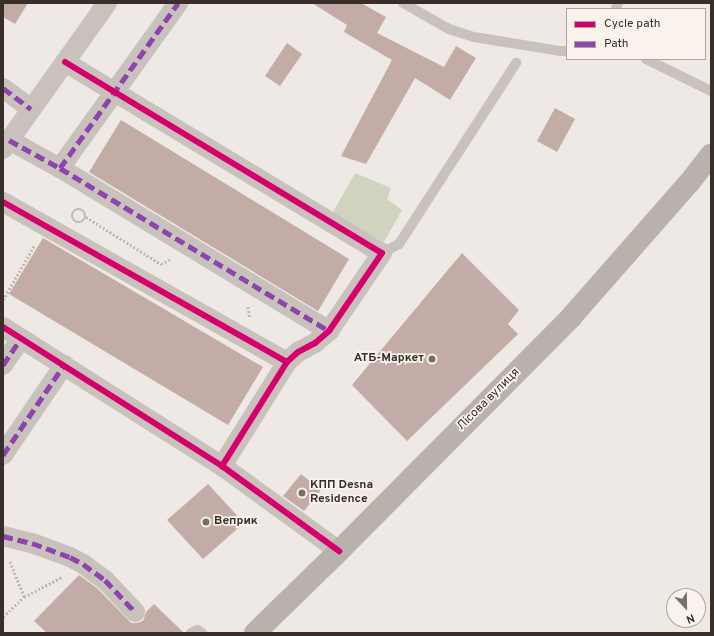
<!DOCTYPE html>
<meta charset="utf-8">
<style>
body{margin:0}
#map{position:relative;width:714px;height:636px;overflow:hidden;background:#eee9e4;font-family:Overpass,sans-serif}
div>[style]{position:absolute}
.green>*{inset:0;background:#d0d4be}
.building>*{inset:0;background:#c2aca5}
.path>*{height:2.5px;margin-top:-1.25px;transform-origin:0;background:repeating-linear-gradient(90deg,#c1b9b4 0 2px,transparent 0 4px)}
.path>.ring{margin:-1.25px;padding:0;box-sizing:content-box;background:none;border:2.5px solid #c1b9b4;border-radius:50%}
.lane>*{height:10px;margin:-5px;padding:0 5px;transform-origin:5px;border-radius:5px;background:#c8c1bc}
.street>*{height:20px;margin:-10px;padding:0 10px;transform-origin:10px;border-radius:10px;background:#c8c1bc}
.secondary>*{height:22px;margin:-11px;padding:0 11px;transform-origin:11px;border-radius:11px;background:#b8b1ac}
.quiet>*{height:5px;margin-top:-2.5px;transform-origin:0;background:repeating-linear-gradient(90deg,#8e44ad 0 10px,transparent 0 15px)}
.cycleway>*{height:6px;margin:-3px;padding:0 3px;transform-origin:3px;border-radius:3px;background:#d6006c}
.dots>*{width:11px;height:11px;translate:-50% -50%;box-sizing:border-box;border:2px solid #faf3eb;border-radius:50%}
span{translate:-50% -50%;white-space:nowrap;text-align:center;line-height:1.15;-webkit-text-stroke:3.5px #faf3eb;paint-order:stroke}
.poi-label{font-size:12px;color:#392e2a;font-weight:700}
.right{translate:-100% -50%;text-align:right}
.left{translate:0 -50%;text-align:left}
.street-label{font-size:12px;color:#392e2a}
.frame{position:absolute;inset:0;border:4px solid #392e2a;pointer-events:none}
.legend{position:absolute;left:566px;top:8px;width:140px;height:52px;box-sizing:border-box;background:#faf3eb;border:1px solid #ada49e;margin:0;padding:5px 7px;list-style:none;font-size:12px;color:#392e2a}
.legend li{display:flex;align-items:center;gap:8px;height:20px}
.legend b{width:20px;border:1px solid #ada49e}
.north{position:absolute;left:666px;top:588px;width:40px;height:40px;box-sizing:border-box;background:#faf3eb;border:1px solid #ada49e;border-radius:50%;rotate:158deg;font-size:11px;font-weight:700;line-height:16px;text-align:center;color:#392e2a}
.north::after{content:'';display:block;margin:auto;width:14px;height:18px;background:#786f6b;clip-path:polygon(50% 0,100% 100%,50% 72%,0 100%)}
</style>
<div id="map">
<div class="green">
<div style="clip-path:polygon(355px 173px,391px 188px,387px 199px,402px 210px,384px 242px,332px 214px)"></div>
</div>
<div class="building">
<div style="clip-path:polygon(3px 3px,28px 3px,15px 24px,3px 17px)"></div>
<div style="clip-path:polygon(312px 3px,361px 3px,386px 17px,377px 33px,444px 67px,456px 46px,476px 58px,450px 100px,415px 78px,366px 164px,341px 156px,392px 60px,344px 32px,347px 25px)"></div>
<div style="clip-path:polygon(287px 43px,302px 54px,280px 86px,265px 76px)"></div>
<div style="clip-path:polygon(555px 108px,575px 119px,557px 152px,537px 141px)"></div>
<div style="clip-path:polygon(121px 120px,349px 259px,318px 311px,89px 172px)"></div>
<div style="clip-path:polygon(43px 238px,263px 367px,228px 425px,9px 294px)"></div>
<div style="clip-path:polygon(462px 253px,519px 310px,508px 324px,518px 334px,407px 441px,352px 385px)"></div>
<div style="clip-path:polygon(301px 474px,321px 490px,304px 511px,283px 496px)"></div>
<div style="clip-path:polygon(208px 484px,244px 523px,203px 559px,167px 520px)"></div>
<div style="clip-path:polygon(79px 575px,97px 588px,131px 623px,137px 623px,143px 621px,146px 612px,154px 604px,184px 633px,47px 633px,34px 621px)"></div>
</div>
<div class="path">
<div class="ring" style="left:72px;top:209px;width:11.5px;height:11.5px"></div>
<div style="left:86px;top:217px;width:89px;rotate:32.1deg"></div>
<div style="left:161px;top:264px;width:11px;rotate:-27deg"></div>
<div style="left:3px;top:300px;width:64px;rotate:-60.3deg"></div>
<div style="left:248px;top:307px;width:10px;rotate:79deg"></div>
<div style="left:24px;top:597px;width:43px;rotate:-27.8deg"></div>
<div style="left:3px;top:617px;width:29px;rotate:-44deg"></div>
<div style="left:24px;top:597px;width:40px;rotate:-112deg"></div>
</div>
<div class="lane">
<div style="left:403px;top:3px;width:53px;rotate:29.5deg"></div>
<div style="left:449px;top:29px;width:26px;rotate:18deg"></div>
<div style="left:474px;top:37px;width:87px;rotate:9.2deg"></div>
<div style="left:560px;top:51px;width:7px"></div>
<div style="left:616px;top:9px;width:6px;rotate:-72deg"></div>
<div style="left:646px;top:59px;width:72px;rotate:26.2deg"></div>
<div style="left:382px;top:253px;width:19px;rotate:-28deg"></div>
<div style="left:399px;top:244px;width:216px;rotate:-57.1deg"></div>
<div style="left:191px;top:633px;width:7px;rotate:-27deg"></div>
<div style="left:197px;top:630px;width:6px;rotate:31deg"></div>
</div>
<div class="street">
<div style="left:65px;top:62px;width:370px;rotate:31.1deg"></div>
<div style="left:382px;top:253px;width:94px;rotate:124.2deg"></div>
<div style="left:329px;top:331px;width:18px;rotate:139deg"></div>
<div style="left:315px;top:343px;width:19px;rotate:152deg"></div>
<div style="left:298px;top:352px;width:15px;rotate:138deg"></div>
<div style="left:287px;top:362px;width:123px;rotate:122deg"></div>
<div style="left:3px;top:88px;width:35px;rotate:37deg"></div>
<div style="left:9px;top:140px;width:58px;rotate:28.8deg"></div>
<div style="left:60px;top:168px;width:203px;rotate:-54.4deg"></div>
<div style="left:3px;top:149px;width:179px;rotate:-54.5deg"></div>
<div style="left:60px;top:168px;width:315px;rotate:31.2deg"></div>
<div style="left:3px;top:202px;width:326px;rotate:29.4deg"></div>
<div style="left:3px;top:327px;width:259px;rotate:32.4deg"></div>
<div style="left:222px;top:466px;width:145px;rotate:36deg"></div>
<div style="left:3px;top:365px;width:32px;rotate:-56deg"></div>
<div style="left:3px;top:455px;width:109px;rotate:-55.9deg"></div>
<div style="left:3px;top:536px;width:30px;rotate:14deg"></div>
<div style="left:32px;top:543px;width:40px;rotate:20.2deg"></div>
<div style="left:70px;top:557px;width:15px;rotate:28deg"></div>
<div style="left:83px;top:564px;width:27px;rotate:36deg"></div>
<div style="left:105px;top:580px;width:44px;rotate:46.8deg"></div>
</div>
<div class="secondary">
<div style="left:255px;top:633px;width:117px;rotate:-44.3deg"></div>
<div style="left:339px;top:551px;width:331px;rotate:-45.2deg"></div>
<div style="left:572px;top:316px;width:177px;rotate:-48.7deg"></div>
<div style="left:689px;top:183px;width:36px;rotate:-52deg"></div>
</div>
<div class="quiet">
<div style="left:3px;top:88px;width:35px;rotate:37deg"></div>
<div style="left:9px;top:140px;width:58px;rotate:28.8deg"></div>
<div style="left:60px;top:168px;width:203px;rotate:-54.4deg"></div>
<div style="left:60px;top:168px;width:315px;rotate:31.2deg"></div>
<div style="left:3px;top:365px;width:32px;rotate:-56deg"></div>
<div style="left:3px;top:455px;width:109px;rotate:-55.9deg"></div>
<div style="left:3px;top:536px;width:30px;rotate:14deg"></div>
<div style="left:32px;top:543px;width:40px;rotate:20.2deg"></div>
<div style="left:70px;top:557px;width:15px;rotate:28deg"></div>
<div style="left:83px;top:564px;width:27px;rotate:36deg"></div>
<div style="left:105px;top:580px;width:44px;rotate:46.8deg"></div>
</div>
<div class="cycleway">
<div style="left:65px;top:62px;width:370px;rotate:31.1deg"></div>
<div style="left:382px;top:253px;width:94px;rotate:124.2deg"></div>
<div style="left:329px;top:331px;width:18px;rotate:139deg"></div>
<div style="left:315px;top:343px;width:19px;rotate:152deg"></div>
<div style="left:298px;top:352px;width:15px;rotate:138deg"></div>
<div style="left:287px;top:362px;width:123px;rotate:122deg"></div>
<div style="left:3px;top:202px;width:326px;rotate:29.4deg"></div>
<div style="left:3px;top:327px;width:259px;rotate:32.4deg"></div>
<div style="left:222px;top:466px;width:145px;rotate:36deg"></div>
</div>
<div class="dots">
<div style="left:432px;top:359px;background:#786f6b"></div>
<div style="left:302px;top:493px;background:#786f6b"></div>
<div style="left:206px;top:522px;background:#786f6b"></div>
</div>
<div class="poi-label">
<span class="right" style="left:424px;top:359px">АТБ-Маркет</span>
<span class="left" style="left:310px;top:493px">КПП Desna<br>Residence</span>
<span class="left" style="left:214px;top:522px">Веприк</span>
</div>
<div class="street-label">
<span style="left:489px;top:400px;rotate:-45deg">Лісова вулиця</span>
</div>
<div class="frame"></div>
<ul class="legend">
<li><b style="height:5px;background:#d6006c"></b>Cycle path</li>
<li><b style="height:5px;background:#8e44ad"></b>Path</li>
</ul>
<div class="north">N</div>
</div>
